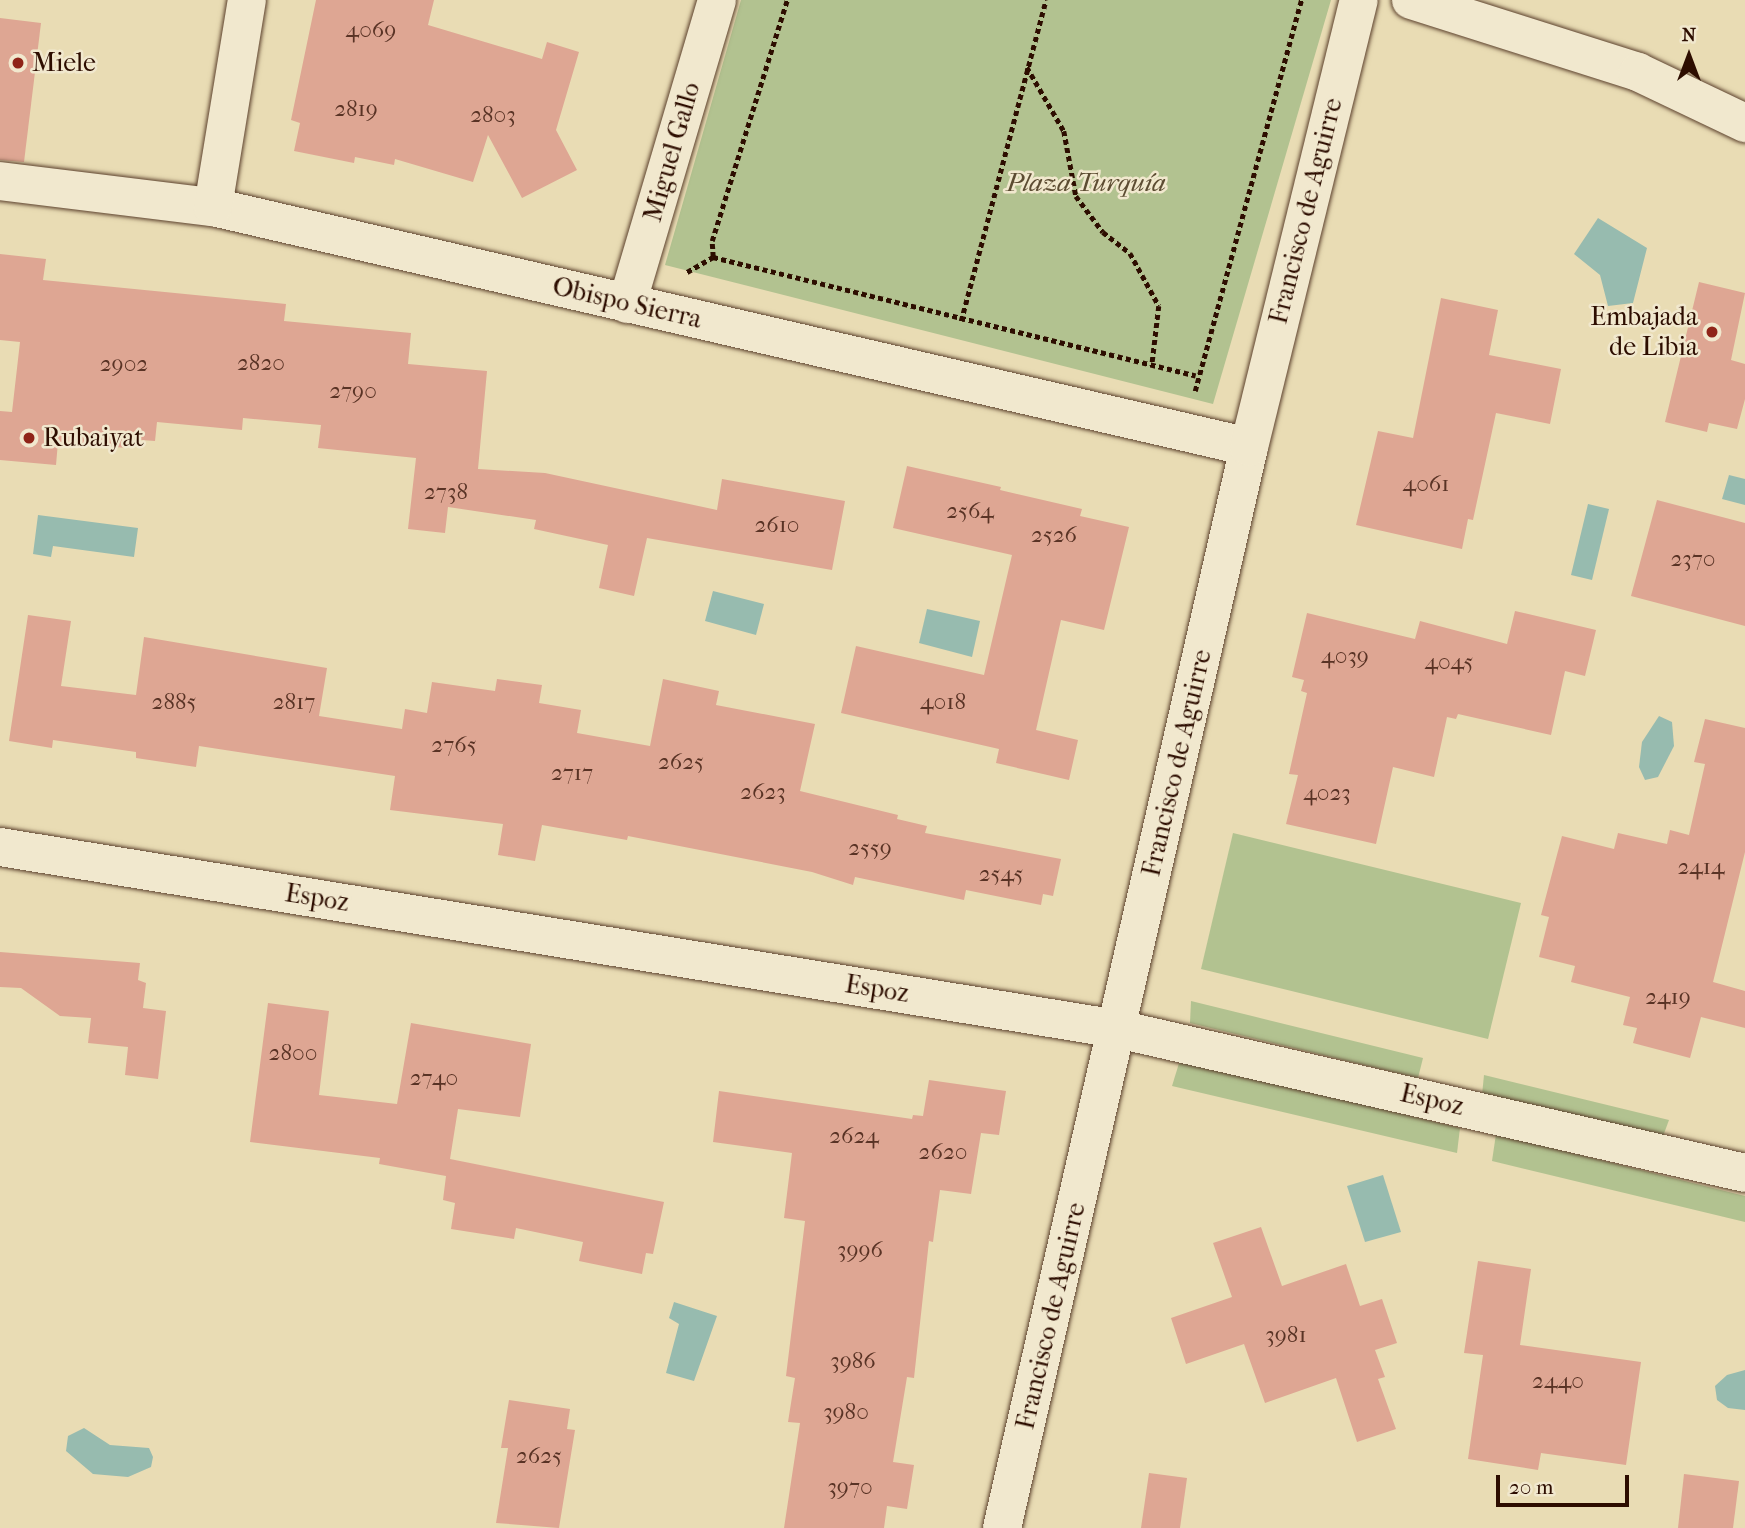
<!DOCTYPE html>
<meta charset="utf-8">
<style>
body{margin:0}
#map{position:relative;width:1745px;height:1528px;overflow:hidden;background:#e9dcb4;font-family:"IM FELL French Canon",serif}
div>[style]{position:absolute}
.green>*{inset:0;background:#b2c290}
.water>*{inset:0;background:#97bbaf}
.building>*{inset:0;background:#dea693}
.path>*{height:4.5px;margin-top:-2.25px;transform-origin:0;background:repeating-linear-gradient(90deg,#2d0d00 0 5px,transparent 0 8.5px)}
.roads{filter:drop-shadow(0 0 2px #5c412d) drop-shadow(0 0 2px #5c412d)}
.minor>*{height:38px;margin:-19px;padding:0 19px;transform-origin:19px;border-radius:19px;background:#f1e8ce}
.tertiary>*{height:38px;margin:-19px;padding:0 19px;transform-origin:19px;border-radius:19px;background:#f1e8ce}
.dots>*{width:19px;height:19px;translate:-50% -50%;box-sizing:border-box;border:4px solid #f1e8ce;border-radius:50%}
span{translate:-50% -50%;white-space:nowrap;text-align:center;line-height:1.15;-webkit-text-stroke:5px #f1e8ce;paint-order:stroke}
.number-label{font-size:23px;color:#593325}
.number-label span{-webkit-text-stroke-width:0}
.poi-label{font-size:26px;color:#2d0d00}
.left{translate:0 -50%;text-align:left}
.right{translate:-100% -50%;text-align:right}
.street-label{font-size:26px;color:#2d0d00}
.park-label{font-size:26px;color:#5c4c32;font-style:italic}
.north{position:absolute;left:1654px;top:21px;width:70px;height:70px;-webkit-text-stroke:5px #f1e8ce;paint-order:stroke;rotate:0deg;font-size:19px;font-weight:700;line-height:28px;text-align:center;color:#2d0d00}
.north::after{content:'';display:block;margin:auto;width:24px;height:32px;background:#2d0d00;clip-path:polygon(50% 0,100% 100%,50% 72%,0 100%)}
.scale{position:absolute;left:1496px;top:1475px;width:133px;height:32px;box-sizing:border-box;border:4px solid #2d0d00;border-top:0;padding-left:9px;font-size:21px;line-height:24px;white-space:nowrap;color:#2d0d00;-webkit-text-stroke:5px #f1e8ce;paint-order:stroke}
</style>
<div id="map">
<div class="green">
<div style="clip-path:polygon(741px 0,1331px 0,1213px 404px,665px 265px)"></div>
<div style="clip-path:polygon(1233px 833px,1521px 903px,1488px 1039px,1201px 969px)"></div>
<div style="clip-path:polygon(1191px 1001px,1423px 1058px,1418px 1078px,1190px 1023px)"></div>
<div style="clip-path:polygon(1180px 1060px,1460px 1128px,1457px 1153px,1172px 1086px)"></div>
<div style="clip-path:polygon(1484px 1075px,1669px 1120px,1662px 1139px,1482px 1095px)"></div>
<div style="clip-path:polygon(1496px 1134px,1745px 1196px,1745px 1222px,1492px 1161px)"></div>
</div>
<div class="water">
<div style="clip-path:polygon(1598px 218px,1647px 248px,1633px 303px,1608px 306px,1600px 275px,1574px 254px)"></div>
<div style="clip-path:polygon(1729px 475px,1745px 479px,1745px 505px,1722px 499px)"></div>
<div style="clip-path:polygon(1588px 504px,1609px 509px,1592px 580px,1571px 575px)"></div>
<div style="clip-path:polygon(38px 515px,138px 528px,134px 557px,53px 546px,51px 557px,33px 554px)"></div>
<div style="clip-path:polygon(713px 591px,764px 604px,756px 635px,705px 621px)"></div>
<div style="clip-path:polygon(927px 609px,980px 621px,972px 657px,919px 643px)"></div>
<div style="clip-path:polygon(1659px 716px,1672px 722px,1674px 746px,1658px 777px,1645px 780px,1639px 767px,1642px 742px)"></div>
<div style="clip-path:polygon(1383px 1175px,1401px 1232px,1365px 1242px,1347px 1186px)"></div>
<div style="clip-path:polygon(674px 1302px,717px 1316px,694px 1381px,666px 1373px,679px 1324px,669px 1318px)"></div>
<div style="clip-path:polygon(1745px 1370px,1745px 1410px,1728px 1408px,1717px 1400px,1715px 1386px,1727px 1375px)"></div>
<div style="clip-path:polygon(84px 1428px,110px 1445px,149px 1448px,153px 1457px,151px 1467px,128px 1477px,93px 1474px,66px 1451px,68px 1436px)"></div>
</div>
<div class="building">
<div style="clip-path:polygon(316px 0,434px 0,428px 25px,542px 59px,547px 42px,579px 52px,556px 130px,577px 170px,522px 198px,488px 135px,473px 182px,395px 159px,394px 165px,355px 157px,354px 163px,294px 151px,300px 123px,291px 120px)"></div>
<div style="clip-path:polygon(0 18px,41px 23px,24px 162px,0 160px)"></div>
<div style="clip-path:polygon(0 254px,46px 259px,43px 280px,286px 304px,284px 321px,411px 333px,408px 364px,487px 371px,478px 469px,545px 473px,717px 510px,722px 479px,845px 501px,832px 570px,647px 538px,634px 596px,599px 588px,608px 545px,534px 529px,536px 520px,448px 507px,445px 533px,408px 529px,416px 458px,318px 448px,321px 425px,243px 418px,242px 430px,157px 422px,155px 441px,128px 439px,127px 448px,58px 442px,56px 465px,0 460px,0 411px,12px 412px,20px 342px,0 340px)"></div>
<div style="clip-path:polygon(1699px 282px,1745px 293px,1731px 360px,1745px 364px,1745px 399px,1737px 429px,1709px 423px,1707px 432px,1665px 422px)"></div>
<div style="clip-path:polygon(1441px 298px,1498px 310px,1489px 355px,1561px 369px,1550px 424px,1496px 413px,1473px 520px,1468px 519px,1462px 549px,1356px 525px,1378px 431px,1413px 438px)"></div>
<div style="clip-path:polygon(907px 466px,1001px 487px,1000px 490px,1082px 509px,1080px 516px,1129px 527px,1104px 630px,1061px 620px,1036px 730px,1078px 740px,1069px 780px,996px 763px,999px 749px,841px 713px,856px 646px,984px 675px,1012px 555px,893px 528px)"></div>
<div style="clip-path:polygon(1657px 500px,1745px 523px,1745px 626px,1631px 596px)"></div>
<div style="clip-path:polygon(1515px 611px,1596px 630px,1585px 676px,1565px 671px,1551px 735px,1458px 714px,1456px 719px,1447px 717px,1434px 777px,1393px 767px,1376px 844px,1286px 824px,1298px 775px,1289px 774px,1307px 693px,1301px 691px,1304px 680px,1292px 677px,1307px 613px,1415px 639px,1420px 621px,1507px 644px)"></div>
<div style="clip-path:polygon(28px 615px,71px 621px,61px 686px,136px 695px,144px 637px,327px 668px,319px 716px,402px 729px,405px 709px,427px 713px,432px 682px,495px 691px,497px 679px,542px 685px,539px 703px,581px 710px,577px 733px,650px 746px,663px 679px,719px 691px,716px 705px,815px 724px,800px 791px,898px 815px,897px 819px,927px 826px,925px 833px,1061px 859px,1053px 896px,1043px 894px,1041px 905px,966px 890px,964px 900px,855px 877px,853px 885px,812px 872px,628px 836px,627px 840px,542px 825px,535px 861px,498px 855px,503px 824px,390px 810px,395px 776px,199px 746px,196px 767px,136px 758px,136px 752px,53px 740px,52px 748px,9px 741px)"></div>
<div style="clip-path:polygon(1705px 719px,1745px 728px,1745px 852px,1713px 982px,1745px 991px,1745px 1028px,1701px 1017px,1690px 1058px,1633px 1043px,1637px 1028px,1623px 1025px,1630px 997px,1571px 982px,1575px 966px,1539px 957px,1549px 917px,1541px 915px,1562px 836px,1614px 849px,1618px 833px,1667px 844px,1670px 830px,1689px 835px,1705px 764px,1694px 762px)"></div>
<div style="clip-path:polygon(0 952px,140px 963px,138px 980px,146px 983px,143px 1008px,166px 1011px,158px 1079px,125px 1075px,128px 1047px,88px 1043px,91px 1018px,60px 1016px,21px 988px,0 987px)"></div>
<div style="clip-path:polygon(268px 1003px,329px 1011px,319px 1095px,397px 1104px,411px 1023px,531px 1044px,520px 1117px,458px 1109px,450px 1159px,664px 1202px,653px 1254px,646px 1253px,642px 1274px,579px 1261px,583px 1242px,516px 1228px,514px 1239px,451px 1229px,455px 1203px,443px 1200px,446px 1176px,379px 1164px,380px 1158px,250px 1142px)"></div>
<div style="clip-path:polygon(929px 1080px,1006px 1091px,999px 1135px,981px 1133px,971px 1194px,940px 1190px,933px 1242px,929px 1241px,914px 1378px,907px 1377px,893px 1462px,914px 1465px,907px 1509px,887px 1506px,884px 1528px,784px 1528px,800px 1423px,788px 1422px,795px 1378px,786px 1376px,805px 1221px,784px 1218px,792px 1153px,713px 1142px,719px 1091px,912px 1119px,913px 1115px,923px 1116px)"></div>
<div style="clip-path:polygon(1261px 1227px,1282px 1286px,1346px 1264px,1360px 1306px,1382px 1299px,1397px 1343px,1375px 1350px,1385px 1377px,1378px 1379px,1396px 1429px,1357px 1442px,1336px 1378px,1265px 1403px,1244px 1344px,1186px 1364px,1171px 1318px,1232px 1297px,1213px 1243px)"></div>
<div style="clip-path:polygon(1478px 1261px,1531px 1269px,1520px 1345px,1641px 1362px,1626px 1465px,1541px 1453px,1538px 1470px,1468px 1459px,1483px 1355px,1464px 1353px)"></div>
<div style="clip-path:polygon(509px 1400px,570px 1409px,567px 1429px,575px 1430px,559px 1528px,496px 1523px,508px 1448px,501px 1448px)"></div>
<div style="clip-path:polygon(1149px 1473px,1187px 1478px,1180px 1528px,1141px 1528px)"></div>
<div style="clip-path:polygon(1684px 1474px,1739px 1481px,1733px 1528px,1678px 1528px)"></div>
</div>
<div class="path">
<div style="left:1027px;top:67px;width:74px;rotate:60deg"></div>
<div style="left:1064px;top:131px;width:66px;rotate:79.5deg"></div>
<div style="left:1076px;top:196px;width:45px;rotate:53.1deg"></div>
<div style="left:1103px;top:232px;width:34px;rotate:38deg"></div>
<div style="left:1130px;top:253px;width:60px;rotate:61.3deg"></div>
<div style="left:1159px;top:306px;width:60px;rotate:96.7deg"></div>
<div style="left:713px;top:257px;width:16px;rotate:-94deg"></div>
<div style="left:712px;top:241px;width:252px;rotate:-72.7deg"></div>
<div style="left:687px;top:272px;width:30px;rotate:-30deg"></div>
<div style="left:713px;top:257px;width:497px;rotate:13.8deg"></div>
<div style="left:961px;top:321px;width:332px;rotate:-75.2deg"></div>
<div style="left:1195px;top:391px;width:405px;rotate:-74.8deg"></div>
</div>
<div class="roads">
<div class="minor">
<div style="left:1411px;top:0;width:238px;rotate:17.6deg"></div>
<div style="left:1638px;top:72px;width:119px;rotate:25.5deg"></div>
<div style="left:0;top:181px;width:215px;rotate:7deg"></div>
<div style="left:213px;top:207px;width:1063px;rotate:13.04deg"></div>
<div style="left:213px;top:207px;width:210px;rotate:-80.7deg"></div>
<div style="left:627px;top:304px;width:317px;rotate:-73.5deg"></div>
</div>
<div class="tertiary">
<div style="left:0;top:847px;width:1133px;rotate:9.25deg"></div>
<div style="left:1118px;top:1029px;width:643px;rotate:12.93deg"></div>
<div style="left:1002px;top:1528px;width:1109px;rotate:-77.13deg"></div>
<div style="left:1249px;top:447px;width:460px;rotate:-76.2deg"></div>
</div>
</div>
<div class="dots">
<div style="left:18px;top:63px;background:#8f2418"></div>
<div style="left:1712px;top:332px;background:#8f2418"></div>
<div style="left:29px;top:438px;background:#8f2418"></div>
</div>
<div class="number-label">
<span style="left:371px;top:30px">4069</span>
<span style="left:356px;top:109px">2819</span>
<span style="left:493px;top:115px">2803</span>
<span style="left:261px;top:363px">2820</span>
<span style="left:124px;top:364px">2902</span>
<span style="left:353px;top:391px">2790</span>
<span style="left:1426px;top:484px">4061</span>
<span style="left:446px;top:492px">2738</span>
<span style="left:970px;top:511px">2564</span>
<span style="left:777px;top:525px">2610</span>
<span style="left:1054px;top:535px">2526</span>
<span style="left:1693px;top:559px">2370</span>
<span style="left:1345px;top:656px">4039</span>
<span style="left:1449px;top:662px">4045</span>
<span style="left:174px;top:702px">2885</span>
<span style="left:294px;top:702px">2817</span>
<span style="left:943px;top:702px">4018</span>
<span style="left:454px;top:745px">2765</span>
<span style="left:681px;top:762px">2625</span>
<span style="left:572px;top:773px">2717</span>
<span style="left:763px;top:792px">2623</span>
<span style="left:1327px;top:793px">4023</span>
<span style="left:870px;top:848px">2559</span>
<span style="left:1701px;top:867px">2414</span>
<span style="left:1001px;top:874px">2545</span>
<span style="left:1668px;top:997px">2419</span>
<span style="left:293px;top:1053px">2800</span>
<span style="left:434px;top:1078px">2740</span>
<span style="left:854px;top:1136px">2624</span>
<span style="left:943px;top:1152px">2620</span>
<span style="left:860px;top:1250px">3996</span>
<span style="left:1286px;top:1335px">3981</span>
<span style="left:853px;top:1361px">3986</span>
<span style="left:1558px;top:1381px">2440</span>
<span style="left:846px;top:1412px">3980</span>
<span style="left:539px;top:1456px">2625</span>
<span style="left:850px;top:1487px">3970</span>
</div>
<div class="poi-label">
<span class="left" style="left:32px;top:63px">Miele</span>
<span class="right" style="left:1698px;top:332px">Embajada<br>de Libia</span>
<span class="left" style="left:43px;top:438px">Rubaiyat</span>
</div>
<div class="street-label">
<span style="left:672px;top:152px;rotate:-74deg">Miguel Gallo</span>
<span style="left:1306px;top:211px;rotate:-76deg">Francisco de Aguirre</span>
<span style="left:627px;top:303px;rotate:13deg">Obispo Sierra</span>
<span style="left:1177px;top:763px;rotate:-77deg">Francisco de Aguirre</span>
<span style="left:317px;top:898px;rotate:9deg">Espoz</span>
<span style="left:877px;top:989px;rotate:9deg">Espoz</span>
<span style="left:1432px;top:1100px;rotate:13deg">Espoz</span>
<span style="left:1051px;top:1316px;rotate:-77deg">Francisco de Aguirre</span>
</div>
<div class="park-label">
<span style="left:1086px;top:183px">Plaza Turquía</span>
</div>
<div class="north">N</div>
<div class="scale">20 m</div>
</div>
